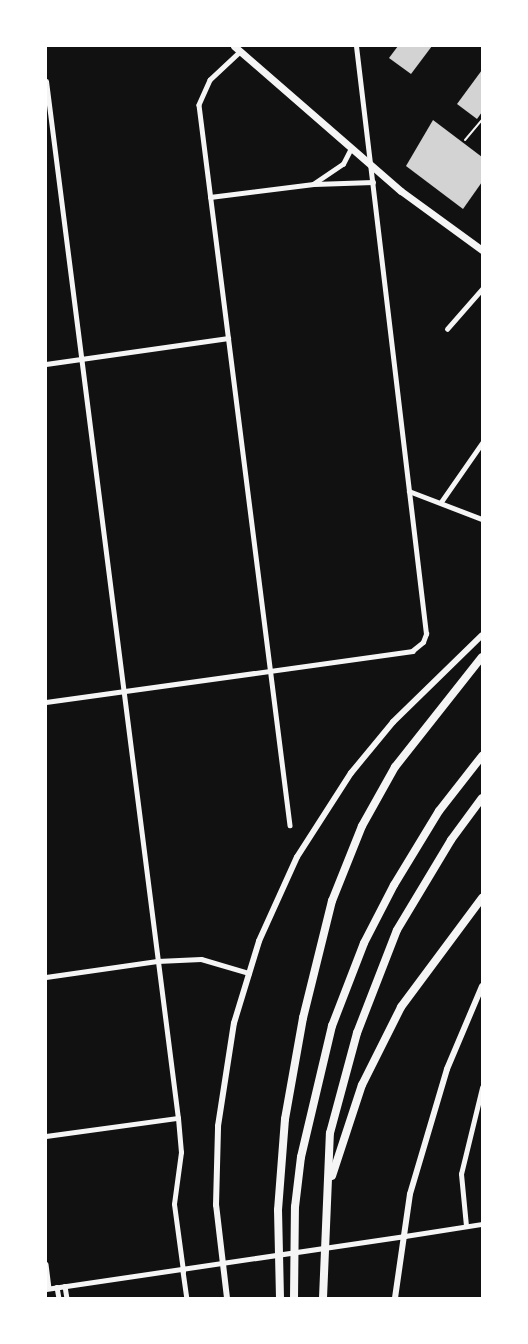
<!DOCTYPE html>
<style>
body{margin:0}
#map{position:relative;width:528px;height:1344px;overflow:hidden;background:#111;font-family:"DejaVu Sans",sans-serif}
div>[style]{position:absolute}
.building>*{inset:0;background:#d3d3d3}
.service>*{height:2px;margin:-1px;padding:0 1px;transform-origin:1px;border-radius:1px;background:#f5f5f5}
.minor>*{height:4.5px;margin:-2.25px;padding:0 2.25px;transform-origin:2.25px;border-radius:2.25px;background:#f5f5f5}
.tertiary>*{height:5px;margin:-2.5px;padding:0 2.5px;transform-origin:2.5px;border-radius:2.5px;background:#f5f5f5}
.secondary>*{height:6px;margin:-3px;padding:0 3px;transform-origin:3px;border-radius:3px;background:#f5f5f5}
.primary>*{height:7px;margin:-3.5px;padding:0 3.5px;transform-origin:3.5px;border-radius:3.5px;background:#f5f5f5}
.motorway>*{height:8px;margin:-4px;padding:0 4px;transform-origin:4px;border-radius:4px;background:#f5f5f5}
span{translate:-50% -50%;white-space:nowrap;text-align:center;line-height:1.15;-webkit-text-stroke:7px #fff;paint-order:stroke}
.frame{position:absolute;inset:0;border:47px solid #fff;pointer-events:none}
</style>
<div id="map">
<div class="building">
<div style="clip-path:polygon(398px 46px,432px 46px,411px 74px,389px 58px)"></div>
<div style="clip-path:polygon(482px 70px,482px 112px,477px 119px,457px 104px)"></div>
<div style="clip-path:polygon(433px 120px,482px 157px,482px 182px,463px 209px,406px 166px)"></div>
</div>
<div class="service">
<div style="left:465px;top:140px;width:26px;rotate:-50deg"></div>
</div>
<div class="minor">
<div style="left:241px;top:51px;width:42px;rotate:136.9deg"></div>
<div style="left:210px;top:80px;width:27px;rotate:114deg"></div>
<div style="left:199px;top:105px;width:726px;rotate:82.8deg"></div>
<div style="left:314px;top:184px;width:59px;rotate:-1.9deg"></div>
<div style="left:210px;top:197px;width:104px;rotate:-7.2deg"></div>
<div style="left:313px;top:184px;width:36px;rotate:-34deg"></div>
<div style="left:343px;top:164px;width:18px;rotate:-63deg"></div>
<div style="left:447px;top:329px;width:53px;rotate:-48.8deg"></div>
<div style="left:46px;top:364px;width:184px;rotate:-8.1deg"></div>
<div style="left:409px;top:491px;width:78px;rotate:21deg"></div>
<div style="left:441px;top:502px;width:72px;rotate:-55.2deg"></div>
<div style="left:46px;top:702px;width:370px;rotate:-7.9deg"></div>
<div style="left:412px;top:651px;width:14px;rotate:-39deg"></div>
<div style="left:423px;top:642px;width:9px;rotate:-69deg"></div>
<div style="left:426px;top:634px;width:592px;rotate:-96.79deg"></div>
<div style="left:46px;top:977px;width:112px;rotate:-8.2deg"></div>
<div style="left:46px;top:1136px;width:133px;rotate:-7.8deg"></div>
<div style="left:466px;top:1226px;width:52px;rotate:-95.5deg"></div>
<div style="left:461px;top:1174px;width:89px;rotate:-76.3deg"></div>
<div style="left:405px;top:1236px;width:78px;rotate:-8.9deg"></div>
<div style="left:46px;top:1264px;width:24px;rotate:83deg"></div>
<div style="left:183px;top:1271px;width:27px;rotate:82deg"></div>
<div style="left:65px;top:1286px;width:12px;rotate:81deg"></div>
<div style="left:57px;top:1287px;width:11px;rotate:80deg"></div>
</div>
<div class="tertiary">
<div style="left:46px;top:81px;width:1045px;rotate:82.75deg"></div>
<div style="left:178px;top:1118px;width:34px;rotate:85deg"></div>
<div style="left:181px;top:1152px;width:52px;rotate:97.7deg"></div>
<div style="left:174px;top:1204px;width:68px;rotate:82.3deg"></div>
<div style="left:157px;top:961px;width:44px;rotate:-2.6deg"></div>
<div style="left:201px;top:959px;width:50px;rotate:16.3deg"></div>
<div style="left:46px;top:1289px;width:363px;rotate:-8.4deg"></div>
</div>
<div class="secondary">
<div style="left:227px;top:1298px;width:94px;rotate:-96.7deg"></div>
<div style="left:216px;top:1205px;width:79px;rotate:-88.5deg"></div>
<div style="left:218px;top:1126px;width:104px;rotate:-81.2deg"></div>
<div style="left:234px;top:1023px;width:86px;rotate:-73deg"></div>
<div style="left:259px;top:941px;width:92px;rotate:-65.7deg"></div>
<div style="left:297px;top:857px;width:100px;rotate:-57.3deg"></div>
<div style="left:351px;top:773px;width:66px;rotate:-50.5deg"></div>
<div style="left:393px;top:722px;width:124px;rotate:-44.3deg"></div>
<div style="left:395px;top:1298px;width:105px;rotate:-81.8deg"></div>
<div style="left:410px;top:1194px;width:130px;rotate:-73.5deg"></div>
<div style="left:447px;top:1069px;width:90px;rotate:-67.1deg"></div>
</div>
<div class="primary">
<div style="left:234px;top:46px;width:221px;rotate:41deg"></div>
<div style="left:401px;top:191px;width:100px;rotate:36.1deg"></div>
</div>
<div class="motorway">
<div style="left:332px;top:1176px;width:96px;rotate:-71.8deg"></div>
<div style="left:362px;top:1085px;width:87px;rotate:-63.4deg"></div>
<div style="left:401px;top:1007px;width:136px;rotate:-53.4deg"></div>
<div style="left:280px;top:1298px;width:88px;rotate:-91.3deg"></div>
<div style="left:278px;top:1210px;width:91px;rotate:-85.6deg"></div>
<div style="left:285px;top:1119px;width:103px;rotate:-79.9deg"></div>
<div style="left:303px;top:1018px;width:121px;rotate:-76.1deg"></div>
<div style="left:332px;top:901px;width:81px;rotate:-68.2deg"></div>
<div style="left:362px;top:826px;width:68px;rotate:-60.8deg"></div>
<div style="left:395px;top:767px;width:140px;rotate:-51.7deg"></div>
<div style="left:294px;top:1298px;width:91px;rotate:-89.4deg"></div>
<div style="left:295px;top:1207px;width:50px;rotate:-83.2deg"></div>
<div style="left:301px;top:1157px;width:135px;rotate:-76.7deg"></div>
<div style="left:332px;top:1026px;width:89px;rotate:-68.9deg"></div>
<div style="left:364px;top:943px;width:65px;rotate:-62.7deg"></div>
<div style="left:394px;top:885px;width:87px;rotate:-58.7deg"></div>
<div style="left:439px;top:811px;width:70px;rotate:-52deg"></div>
<div style="left:323px;top:1298px;width:165px;rotate:-87.6deg"></div>
<div style="left:330px;top:1133px;width:104px;rotate:-74.9deg"></div>
<div style="left:357px;top:1033px;width:110px;rotate:-68.8deg"></div>
<div style="left:397px;top:930px;width:105px;rotate:-59deg"></div>
<div style="left:451px;top:840px;width:52px;rotate:-53.6deg"></div>
</div>
<div class="frame"></div>
</div>
